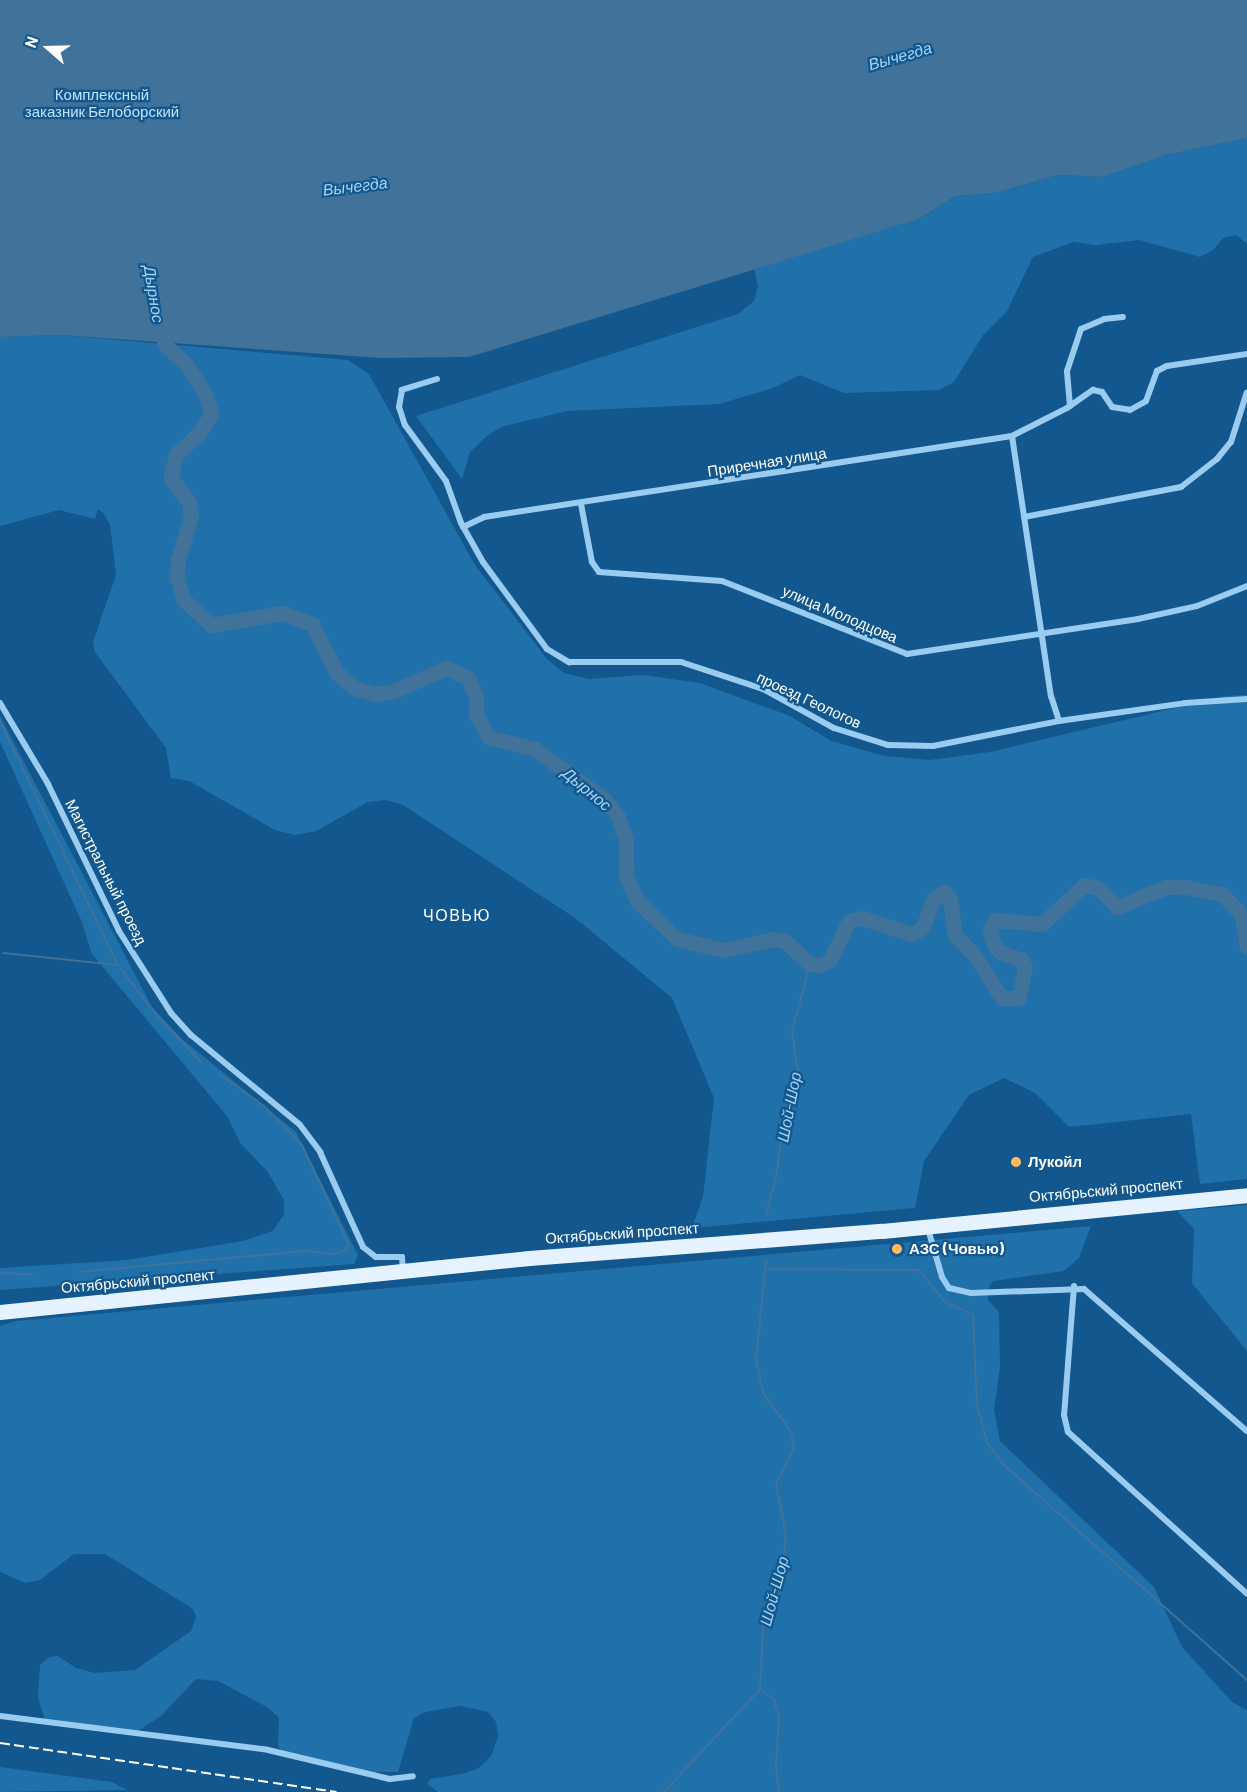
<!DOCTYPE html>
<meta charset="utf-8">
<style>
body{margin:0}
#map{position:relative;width:1247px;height:1792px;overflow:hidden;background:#12578d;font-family:Barlow,sans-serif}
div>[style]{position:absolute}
.green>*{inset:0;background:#2070aa}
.water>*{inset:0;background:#40729a}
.stream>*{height:2px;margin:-1px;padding:0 1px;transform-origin:1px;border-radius:1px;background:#40729a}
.river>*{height:15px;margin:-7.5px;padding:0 7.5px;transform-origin:7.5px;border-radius:7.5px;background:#40729a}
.street>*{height:6px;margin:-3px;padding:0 3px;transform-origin:3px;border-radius:3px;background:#9accf2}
.primary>*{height:15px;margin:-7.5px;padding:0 7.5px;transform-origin:7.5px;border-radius:7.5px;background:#e5f2ff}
.rail>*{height:2px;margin-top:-1px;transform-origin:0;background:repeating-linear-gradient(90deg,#fff 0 10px,transparent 0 14.5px)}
.dots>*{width:16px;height:16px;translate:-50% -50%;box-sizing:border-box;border:3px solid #12578d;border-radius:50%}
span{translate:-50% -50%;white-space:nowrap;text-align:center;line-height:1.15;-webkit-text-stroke:4.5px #12578d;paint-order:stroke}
.park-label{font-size:15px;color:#c1e3fd}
.street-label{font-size:15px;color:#fff}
.poi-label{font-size:15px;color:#fff;font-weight:700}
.left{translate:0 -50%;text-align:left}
.water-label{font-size:16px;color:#a6d6f9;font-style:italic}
.neighbourhood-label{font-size:16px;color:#fff;letter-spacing:1.5px}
.north{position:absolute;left:18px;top:18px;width:60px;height:60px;-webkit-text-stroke:4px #12578d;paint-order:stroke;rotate:290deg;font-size:16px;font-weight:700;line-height:24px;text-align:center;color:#fff}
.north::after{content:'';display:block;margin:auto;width:21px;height:27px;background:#fff;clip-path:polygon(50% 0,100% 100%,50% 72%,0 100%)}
</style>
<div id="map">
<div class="green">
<div style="clip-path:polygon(1247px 138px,1247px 244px,1236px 235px,1223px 238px,1213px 250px,1200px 257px,1139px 240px,1096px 245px,1073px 242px,1033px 257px,1007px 311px,983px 335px,954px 382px,939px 390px,844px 393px,800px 375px,773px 388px,719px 404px,567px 411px,501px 427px,487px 436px,470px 452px,462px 479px,416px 416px,738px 314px,754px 301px,758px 286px,754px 269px,919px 219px,955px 196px,994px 193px,1059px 175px,1102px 177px,1166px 155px)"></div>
<div style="clip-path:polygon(61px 335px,348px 360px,369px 374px,475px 565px,547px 659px,564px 673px,589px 679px,643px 675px,700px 683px,790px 716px,831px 741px,885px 756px,930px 760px,990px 752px,1225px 696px,1247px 695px,1247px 1179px,1200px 1184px,1191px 1114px,1069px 1127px,1035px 1093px,1004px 1078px,969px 1095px,924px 1161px,915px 1208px,692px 1228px,703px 1197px,714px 1098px,672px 998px,575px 918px,403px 805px,386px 800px,368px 802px,316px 831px,295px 835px,275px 830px,189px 781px,171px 778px,166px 748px,95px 652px,93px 642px,116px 575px,110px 524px,103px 513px,98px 509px,95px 519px,59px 510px,0 526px,0 337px)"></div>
<div style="clip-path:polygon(0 716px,152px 1007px,182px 1039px,296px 1132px,358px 1255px,354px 1264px,0 1290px,0 1268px,127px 1260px,243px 1241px,273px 1231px,284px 1214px,284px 1200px,267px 1171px,241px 1144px,227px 1116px,92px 954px,81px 920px,0 742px)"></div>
<div style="clip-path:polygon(1247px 1205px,1247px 1351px,1192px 1283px,1194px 1229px,1177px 1211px)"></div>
<div style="clip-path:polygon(1091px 1226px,1079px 1258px,1064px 1271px,993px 1281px,987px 1290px,988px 1300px,999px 1312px,1000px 1368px,994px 1410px,1000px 1441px,1154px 1587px,1182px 1647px,1232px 1702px,1247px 1710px,1247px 1792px,438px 1792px,427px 1784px,430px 1779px,462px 1774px,479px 1768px,491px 1756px,498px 1736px,496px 1722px,488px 1712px,460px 1706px,425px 1712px,414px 1718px,398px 1772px,361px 1772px,287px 1757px,278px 1746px,279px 1718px,267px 1707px,218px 1681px,196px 1679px,161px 1716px,136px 1732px,46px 1723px,38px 1698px,40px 1665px,49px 1657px,58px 1656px,76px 1668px,95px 1673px,135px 1670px,191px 1631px,196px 1617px,193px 1609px,105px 1554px,74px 1554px,40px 1580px,26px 1583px,0 1572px,0 1326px,16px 1321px)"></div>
<div style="clip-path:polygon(0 1767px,112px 1782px,127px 1790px,0 1792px)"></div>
</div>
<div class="water">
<div style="clip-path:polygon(0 0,1247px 0,1247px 138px,1166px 155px,1102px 177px,1059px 175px,994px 193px,955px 196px,919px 219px,469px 357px,380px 358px,61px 335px,0 337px)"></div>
</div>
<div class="stream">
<div style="left:0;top:721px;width:271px;rotate:64.2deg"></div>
<div style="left:118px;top:965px;width:59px;rotate:52.5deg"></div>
<div style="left:154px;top:1012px;width:69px;rotate:46.8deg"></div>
<div style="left:3px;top:953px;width:116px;rotate:6deg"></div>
<div style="left:766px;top:1215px;width:39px;rotate:-75deg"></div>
<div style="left:776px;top:1177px;width:65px;rotate:-82deg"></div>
<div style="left:785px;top:1113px;width:43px;rotate:-72.4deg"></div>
<div style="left:798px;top:1072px;width:40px;rotate:-98.5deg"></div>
<div style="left:792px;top:1032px;width:70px;rotate:-75.2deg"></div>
<div style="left:764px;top:1269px;width:155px;rotate:0.4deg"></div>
<div style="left:919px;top:1270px;width:41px;rotate:50.9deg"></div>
<div style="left:945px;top:1302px;width:31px;rotate:25deg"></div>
<div style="left:973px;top:1315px;width:91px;rotate:87.5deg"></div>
<div style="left:977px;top:1406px;width:40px;rotate:74deg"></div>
<div style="left:988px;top:1444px;width:26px;rotate:53deg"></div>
<div style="left:1004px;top:1465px;width:324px;rotate:41.5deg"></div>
<div style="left:79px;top:1272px;width:227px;rotate:-5.3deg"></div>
<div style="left:305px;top:1251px;width:28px;rotate:6deg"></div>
<div style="left:333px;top:1254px;width:13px;rotate:-13deg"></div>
<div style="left:346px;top:1251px;width:7px;rotate:-63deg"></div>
<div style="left:349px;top:1245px;width:110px;rotate:-115.2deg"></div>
<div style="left:302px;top:1145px;width:54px;rotate:-134.3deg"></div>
<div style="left:264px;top:1106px;width:54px;rotate:-144.8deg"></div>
<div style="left:0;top:1273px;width:33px;rotate:2deg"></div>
<div style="left:760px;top:1689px;width:18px;rotate:38deg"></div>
<div style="left:774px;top:1700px;width:17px;rotate:73deg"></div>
<div style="left:779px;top:1716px;width:51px;rotate:93.4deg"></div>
<div style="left:776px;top:1767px;width:25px;rotate:83deg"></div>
<div style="left:664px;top:1792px;width:141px;rotate:-47deg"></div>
<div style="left:760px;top:1689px;width:60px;rotate:-87.1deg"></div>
<div style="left:763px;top:1629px;width:63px;rotate:-71.6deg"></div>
<div style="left:783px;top:1569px;width:33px;rotate:-85deg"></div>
<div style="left:786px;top:1536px;width:54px;rotate:-100.7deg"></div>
<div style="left:776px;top:1483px;width:40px;rotate:-63.4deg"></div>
<div style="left:794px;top:1447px;width:17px;rotate:-103deg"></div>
<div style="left:790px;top:1430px;width:46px;rotate:-126.1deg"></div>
<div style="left:763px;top:1393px;width:34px;rotate:-102deg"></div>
<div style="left:756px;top:1360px;width:100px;rotate:-84.3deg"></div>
</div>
<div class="river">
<div style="left:161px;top:323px;width:22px;rotate:80deg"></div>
<div style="left:165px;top:345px;width:28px;rotate:42deg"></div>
<div style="left:186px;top:364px;width:37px;rotate:57deg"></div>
<div style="left:206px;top:395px;width:20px;rotate:75deg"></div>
<div style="left:211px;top:414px;width:21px;rotate:121deg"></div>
<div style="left:200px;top:432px;width:33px;rotate:137deg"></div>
<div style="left:176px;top:454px;width:25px;rotate:102deg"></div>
<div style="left:171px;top:478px;width:30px;rotate:53deg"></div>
<div style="left:189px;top:502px;width:14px;rotate:82deg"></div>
<div style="left:191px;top:516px;width:46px;rotate:106.5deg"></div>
<div style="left:178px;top:560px;width:18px;rotate:93deg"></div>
<div style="left:177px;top:578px;width:22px;rotate:74deg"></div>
<div style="left:183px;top:599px;width:38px;rotate:43deg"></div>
<div style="left:211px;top:625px;width:73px;rotate:-9.5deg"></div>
<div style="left:283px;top:613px;width:31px;rotate:21deg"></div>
<div style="left:312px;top:624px;width:55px;rotate:63deg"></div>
<div style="left:337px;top:673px;width:23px;rotate:41deg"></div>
<div style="left:354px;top:688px;width:22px;rotate:16deg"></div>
<div style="left:375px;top:694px;width:19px;rotate:-9deg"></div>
<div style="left:394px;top:691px;width:57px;rotate:-23.9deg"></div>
<div style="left:446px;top:668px;width:24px;rotate:24deg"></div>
<div style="left:468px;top:678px;width:21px;rotate:67deg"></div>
<div style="left:476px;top:697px;width:18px;rotate:90deg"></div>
<div style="left:476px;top:715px;width:25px;rotate:61deg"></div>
<div style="left:488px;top:737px;width:49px;rotate:14.3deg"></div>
<div style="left:535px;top:749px;width:85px;rotate:35.9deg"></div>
<div style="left:604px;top:799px;width:22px;rotate:51deg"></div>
<div style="left:618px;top:816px;width:26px;rotate:72deg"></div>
<div style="left:626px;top:841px;width:35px;rotate:90deg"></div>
<div style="left:626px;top:876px;width:27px;rotate:66deg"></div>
<div style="left:637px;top:901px;width:55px;rotate:43.5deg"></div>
<div style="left:677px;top:939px;width:47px;rotate:13.4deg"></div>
<div style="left:723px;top:950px;width:52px;rotate:-12.2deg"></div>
<div style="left:774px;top:939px;width:11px;rotate:10deg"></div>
<div style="left:785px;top:941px;width:34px;rotate:43deg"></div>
<div style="left:810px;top:964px;width:9px;rotate:6deg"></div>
<div style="left:819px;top:965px;width:12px;rotate:-24deg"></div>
<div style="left:830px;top:960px;width:43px;rotate:-64deg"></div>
<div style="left:849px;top:921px;width:13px;rotate:-13deg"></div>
<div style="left:862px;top:918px;width:52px;rotate:17.7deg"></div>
<div style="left:912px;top:934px;width:13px;rotate:-32deg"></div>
<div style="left:923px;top:927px;width:29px;rotate:-70deg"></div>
<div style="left:933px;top:900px;width:14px;rotate:-36deg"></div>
<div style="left:944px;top:892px;width:9px;rotate:49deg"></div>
<div style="left:950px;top:899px;width:36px;rotate:82deg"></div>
<div style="left:955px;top:935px;width:29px;rotate:46deg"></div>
<div style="left:975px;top:956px;width:50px;rotate:57.3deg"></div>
<div style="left:1002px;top:998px;width:17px"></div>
<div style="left:1019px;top:998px;width:31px;rotate:-79deg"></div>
<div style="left:1025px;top:968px;width:9px;rotate:-111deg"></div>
<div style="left:1022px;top:960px;width:23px;rotate:-160deg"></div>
<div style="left:1000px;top:952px;width:9px;rotate:-131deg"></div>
<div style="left:994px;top:945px;width:16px;rotate:-105deg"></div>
<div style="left:990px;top:930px;width:11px;rotate:-63deg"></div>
<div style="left:995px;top:920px;width:47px;rotate:4.9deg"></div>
<div style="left:1042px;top:924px;width:57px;rotate:-42.9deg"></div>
<div style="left:1084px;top:885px;width:14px;rotate:12deg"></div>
<div style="left:1098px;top:888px;width:27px;rotate:45deg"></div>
<div style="left:1117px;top:907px;width:53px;rotate:-22.2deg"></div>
<div style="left:1166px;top:887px;width:20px"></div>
<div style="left:1186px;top:887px;width:38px;rotate:12deg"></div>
<div style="left:1223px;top:895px;width:28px;rotate:46deg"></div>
<div style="left:1242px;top:915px;width:32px;rotate:81deg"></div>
</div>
<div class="street">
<div style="left:437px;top:379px;width:37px;rotate:163deg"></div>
<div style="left:402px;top:390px;width:17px;rotate:100deg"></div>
<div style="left:399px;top:407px;width:19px;rotate:72deg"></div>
<div style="left:405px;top:425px;width:69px;rotate:53.8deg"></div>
<div style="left:446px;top:481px;width:45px;rotate:70.3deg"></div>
<div style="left:461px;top:523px;width:45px;rotate:60.6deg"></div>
<div style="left:483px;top:562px;width:108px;rotate:53.7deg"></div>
<div style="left:547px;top:649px;width:26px;rotate:31deg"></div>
<div style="left:569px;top:662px;width:112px"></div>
<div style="left:681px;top:662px;width:86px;rotate:18.2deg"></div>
<div style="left:763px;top:689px;width:81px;rotate:28.8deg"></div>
<div style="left:834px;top:728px;width:57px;rotate:17.5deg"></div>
<div style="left:888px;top:745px;width:45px;rotate:1.3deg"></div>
<div style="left:933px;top:746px;width:128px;rotate:-11.2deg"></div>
<div style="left:1059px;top:721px;width:127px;rotate:-8.1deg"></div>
<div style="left:1185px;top:703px;width:62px;rotate:-3.7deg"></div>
<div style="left:1070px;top:406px;width:35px;rotate:-95deg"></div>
<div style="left:1067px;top:371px;width:44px;rotate:-71.6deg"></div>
<div style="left:1081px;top:329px;width:25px;rotate:-23deg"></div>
<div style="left:1104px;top:319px;width:19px;rotate:-6deg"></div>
<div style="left:1012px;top:436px;width:263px;rotate:81.5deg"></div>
<div style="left:1051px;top:696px;width:26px;rotate:72deg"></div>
<div style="left:581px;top:504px;width:59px;rotate:79.3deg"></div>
<div style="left:592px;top:562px;width:12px;rotate:55deg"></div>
<div style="left:599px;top:572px;width:123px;rotate:4.2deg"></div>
<div style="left:722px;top:581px;width:199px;rotate:21.5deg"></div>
<div style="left:907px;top:654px;width:234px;rotate:-8.6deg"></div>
<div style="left:1138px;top:619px;width:60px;rotate:-12.4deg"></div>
<div style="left:1197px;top:606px;width:54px;rotate:-21.8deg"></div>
<div style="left:1024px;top:517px;width:160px;rotate:-10.8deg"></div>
<div style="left:1181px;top:487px;width:46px;rotate:-37.9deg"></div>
<div style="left:1217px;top:459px;width:22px;rotate:-51deg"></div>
<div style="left:1231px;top:442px;width:52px;rotate:-72.3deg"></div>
<div style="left:463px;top:527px;width:23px;rotate:-25deg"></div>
<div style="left:484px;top:517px;width:534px;rotate:-8.72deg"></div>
<div style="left:1012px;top:436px;width:62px;rotate:-27deg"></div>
<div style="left:1067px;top:408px;width:32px;rotate:-35deg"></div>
<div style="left:1093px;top:390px;width:9px;rotate:13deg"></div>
<div style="left:1102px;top:392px;width:18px;rotate:56deg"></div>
<div style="left:1112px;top:407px;width:18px;rotate:9deg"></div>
<div style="left:1130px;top:410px;width:18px;rotate:-29deg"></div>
<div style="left:1146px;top:401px;width:32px;rotate:-70deg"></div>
<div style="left:1157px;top:371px;width:11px;rotate:-27deg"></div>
<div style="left:1167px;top:366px;width:81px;rotate:-8.5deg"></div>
<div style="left:0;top:703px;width:94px;rotate:59.3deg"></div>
<div style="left:48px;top:784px;width:163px;rotate:64.2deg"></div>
<div style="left:119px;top:931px;width:97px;rotate:57.6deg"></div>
<div style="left:171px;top:1013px;width:30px;rotate:48deg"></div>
<div style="left:191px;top:1035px;width:141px;rotate:39.5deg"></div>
<div style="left:300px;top:1125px;width:34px;rotate:53deg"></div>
<div style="left:320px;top:1152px;width:104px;rotate:65.6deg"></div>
<div style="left:363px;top:1247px;width:16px;rotate:38deg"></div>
<div style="left:376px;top:1257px;width:26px"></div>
<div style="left:402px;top:1257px;width:13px;rotate:86deg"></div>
<div style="left:928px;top:1229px;width:50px;rotate:73.7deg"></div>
<div style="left:942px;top:1277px;width:13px;rotate:58deg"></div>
<div style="left:949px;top:1288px;width:23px;rotate:13deg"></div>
<div style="left:971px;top:1293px;width:113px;rotate:-2deg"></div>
<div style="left:1084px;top:1289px;width:216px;rotate:41.1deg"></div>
<div style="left:1074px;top:1286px;width:129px;rotate:94.4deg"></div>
<div style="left:1064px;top:1415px;width:17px;rotate:77deg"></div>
<div style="left:1068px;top:1432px;width:241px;rotate:42.1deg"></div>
<div style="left:0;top:1716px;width:270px;rotate:7.2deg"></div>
<div style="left:268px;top:1750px;width:125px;rotate:13.4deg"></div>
<div style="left:390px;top:1779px;width:23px;rotate:-7deg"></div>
</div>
<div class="primary">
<div style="left:0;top:1312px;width:532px;rotate:-5.83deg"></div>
<div style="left:529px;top:1258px;width:354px;rotate:-4.4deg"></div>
<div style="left:882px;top:1231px;width:367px;rotate:-5.6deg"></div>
</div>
<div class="rail">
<div style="left:0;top:1743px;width:340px;rotate:8.3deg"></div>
</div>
<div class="dots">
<div style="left:1016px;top:1162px;background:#ffbb5b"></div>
<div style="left:897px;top:1249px;background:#ffbb5b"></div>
</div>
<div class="park-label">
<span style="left:102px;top:103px">Комплексный<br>заказник Белоборский</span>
</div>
<div class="street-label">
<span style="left:767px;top:462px;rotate:-9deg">Приречная улица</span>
<span style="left:840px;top:614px;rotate:23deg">улица Молодцова</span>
<span style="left:809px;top:700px;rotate:25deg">проезд Геологов</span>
<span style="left:106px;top:872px;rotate:63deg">Магистральный проезд</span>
<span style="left:1106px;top:1190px;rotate:-5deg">Октябрьский проспект</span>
<span style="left:622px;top:1233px;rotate:-4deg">Октябрьский проспект</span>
<span style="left:138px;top:1281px;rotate:-5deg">Октябрьский проспект</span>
</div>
<div class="poi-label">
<span class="left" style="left:1028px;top:1162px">Лукойл</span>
<span class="left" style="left:909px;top:1249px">АЗС (Човью)</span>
</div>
<div class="water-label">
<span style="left:900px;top:56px;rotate:-16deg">Вычегда</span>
<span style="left:355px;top:186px;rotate:-7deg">Вычегда</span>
<span style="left:154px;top:294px;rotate:81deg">Дырнос</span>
<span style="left:587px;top:789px;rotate:40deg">Дырнос</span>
<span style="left:789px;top:1107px;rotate:-79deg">Шой-Шор</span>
<span style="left:774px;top:1591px;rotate:-75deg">Шой-Шор</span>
</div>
<div class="neighbourhood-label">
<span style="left:457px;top:915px">ЧОВЬЮ</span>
</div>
<div class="north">N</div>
</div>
